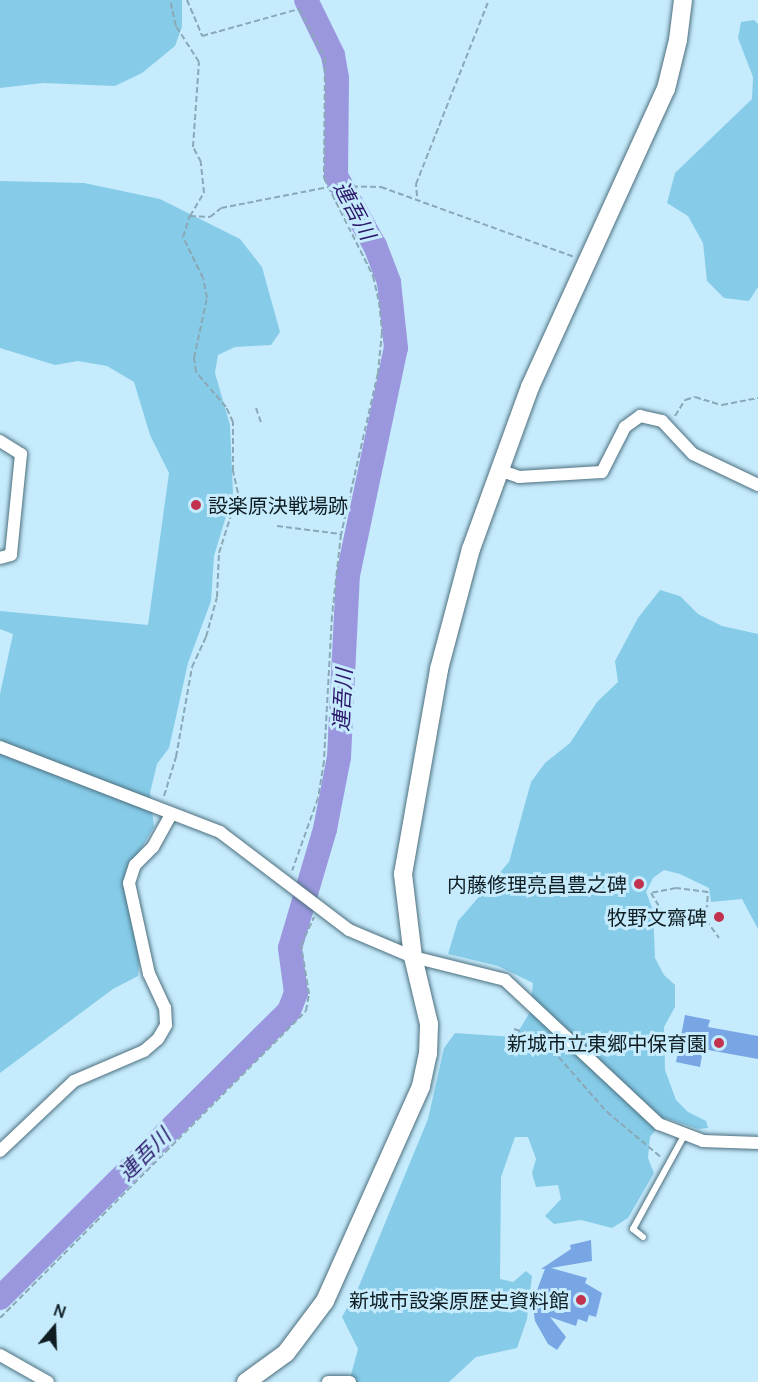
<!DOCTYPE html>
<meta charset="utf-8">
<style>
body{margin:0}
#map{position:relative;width:758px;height:1382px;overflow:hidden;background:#c5ebfc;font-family:Manrope,"Noto Sans JP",sans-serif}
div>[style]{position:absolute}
.green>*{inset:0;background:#86cce9}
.river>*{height:24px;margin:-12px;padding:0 12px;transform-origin:12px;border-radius:12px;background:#9a97df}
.building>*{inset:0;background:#78a6e4}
.path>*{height:2px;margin-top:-1px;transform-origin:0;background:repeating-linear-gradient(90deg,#8aa8b6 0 6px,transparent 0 9px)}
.roads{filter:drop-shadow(0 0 2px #4d6f7e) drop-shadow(0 0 2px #4d6f7e)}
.lane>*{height:6px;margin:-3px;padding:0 3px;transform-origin:3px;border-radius:3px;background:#fff}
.street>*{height:12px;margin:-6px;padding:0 6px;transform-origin:6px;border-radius:6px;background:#fff}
.secondary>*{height:18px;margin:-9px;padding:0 9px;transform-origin:9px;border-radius:9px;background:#fff}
.dots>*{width:16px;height:16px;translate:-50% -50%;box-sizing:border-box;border:3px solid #c5ebfc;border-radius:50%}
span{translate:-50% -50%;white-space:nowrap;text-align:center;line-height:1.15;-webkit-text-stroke:6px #c5ebfc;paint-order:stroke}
.poi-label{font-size:20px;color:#0f1d23}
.left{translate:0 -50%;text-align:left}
.right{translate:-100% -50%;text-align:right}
.water-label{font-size:21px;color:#2b176a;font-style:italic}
.north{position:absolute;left:24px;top:1298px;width:60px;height:60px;-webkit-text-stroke:4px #c5ebfc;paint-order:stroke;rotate:19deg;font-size:16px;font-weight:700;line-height:24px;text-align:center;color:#0f1d23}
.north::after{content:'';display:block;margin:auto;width:21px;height:27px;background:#0f1d23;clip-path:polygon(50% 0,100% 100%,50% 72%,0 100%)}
</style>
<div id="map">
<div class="green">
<div style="clip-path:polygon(0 0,182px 0,182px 27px,175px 46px,142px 73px,115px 86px,43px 83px,0 88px)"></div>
<div style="clip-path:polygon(754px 20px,758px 24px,758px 287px,749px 301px,724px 298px,707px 281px,703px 243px,688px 216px,667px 203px,675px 173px,752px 99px,753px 77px,738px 38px,741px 22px)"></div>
<div style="clip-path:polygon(0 181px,84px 183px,160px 199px,240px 239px,262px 267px,280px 332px,271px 345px,235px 347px,218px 355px,215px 373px,230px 425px,233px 493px,214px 556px,211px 601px,188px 663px,169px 748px,157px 764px,150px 793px,154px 827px,132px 864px,140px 952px,138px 976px,113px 989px,0 1073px,0 694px,13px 634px,0 629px,0 611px,148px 625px,169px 473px,150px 435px,134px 382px,107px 366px,78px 361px,55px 365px,0 348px)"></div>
<div style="clip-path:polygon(660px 590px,680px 596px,698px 614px,722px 626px,758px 634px,758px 929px,742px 899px,711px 902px,709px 888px,680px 874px,664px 870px,653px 878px,646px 892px,653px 910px,655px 958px,664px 975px,675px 985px,675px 1007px,664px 1027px,665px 1070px,676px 1100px,688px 1112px,706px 1121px,708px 1128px,698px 1129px,665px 1118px,650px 1137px,648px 1158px,654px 1173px,628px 1218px,612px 1228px,581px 1220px,554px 1224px,545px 1216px,561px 1199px,558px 1185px,536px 1187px,532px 1173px,536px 1159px,528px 1137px,515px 1137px,501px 1177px,500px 1279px,513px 1282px,526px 1271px,532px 1276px,527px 1319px,517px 1348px,476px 1357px,449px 1382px,349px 1382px,358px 1349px,342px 1317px,359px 1286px,428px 1119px,444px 1048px,455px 1033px,515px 1037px,530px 1012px,533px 983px,498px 966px,448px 954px,458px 921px,509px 862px,531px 782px,545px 763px,570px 743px,597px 702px,618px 682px,615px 661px,638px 618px)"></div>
</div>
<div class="river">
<div style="left:0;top:1298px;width:407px;rotate:-44.8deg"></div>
<div style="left:289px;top:1011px;width:19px;rotate:-69deg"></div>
<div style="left:296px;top:993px;width:45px;rotate:-97.6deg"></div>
<div style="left:290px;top:948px;width:124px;rotate:-73.6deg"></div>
<div style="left:325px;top:829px;width:73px;rotate:-79deg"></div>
<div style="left:339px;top:757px;width:182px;rotate:-87.2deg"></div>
<div style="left:348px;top:575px;width:232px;rotate:-78.1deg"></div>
<div style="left:396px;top:348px;width:66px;rotate:-96.1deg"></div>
<div style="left:389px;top:282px;width:39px;rotate:-111deg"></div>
<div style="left:375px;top:246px;width:80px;rotate:-119.1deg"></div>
<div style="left:336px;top:176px;width:98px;rotate:-89.4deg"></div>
<div style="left:337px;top:78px;width:23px;rotate:-100deg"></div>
<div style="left:333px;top:55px;width:61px;rotate:-116.1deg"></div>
</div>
<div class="building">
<div style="clip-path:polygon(685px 1015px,710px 1020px,708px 1027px,758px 1036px,758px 1059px,703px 1049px,700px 1067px,676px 1062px)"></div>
<div style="clip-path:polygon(591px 1240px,592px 1261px,551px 1268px,587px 1278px,585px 1283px,602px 1293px,596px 1317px,589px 1315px,587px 1322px,578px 1319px,576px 1326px,550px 1317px,566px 1337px,557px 1350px,548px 1344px,535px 1321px,531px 1294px,534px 1298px,545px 1269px,541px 1269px,571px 1249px,570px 1245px)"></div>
</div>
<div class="path">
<div style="left:187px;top:0;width:39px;rotate:67deg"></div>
<div style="left:202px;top:36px;width:101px;rotate:-15.6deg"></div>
<div style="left:299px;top:9px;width:55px;rotate:62deg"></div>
<div style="left:325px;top:58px;width:120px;rotate:90.5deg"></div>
<div style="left:324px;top:178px;width:110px;rotate:63.4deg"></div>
<div style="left:373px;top:276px;width:27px;rotate:77deg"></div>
<div style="left:379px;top:302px;width:30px;rotate:84deg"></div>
<div style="left:382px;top:332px;width:41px;rotate:95.6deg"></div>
<div style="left:378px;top:373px;width:165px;rotate:102.9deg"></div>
<div style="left:341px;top:534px;width:82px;rotate:96.3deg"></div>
<div style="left:332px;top:616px;width:145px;rotate:93.2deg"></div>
<div style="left:324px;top:761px;width:37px;rotate:99deg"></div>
<div style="left:318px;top:798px;width:77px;rotate:109.6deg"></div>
<div style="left:417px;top:196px;width:12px;rotate:-95deg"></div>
<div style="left:416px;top:184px;width:198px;rotate:-68.4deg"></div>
<div style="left:190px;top:216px;width:20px;rotate:3deg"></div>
<div style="left:210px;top:217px;width:14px;rotate:-39deg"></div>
<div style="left:221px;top:208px;width:115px;rotate:-11deg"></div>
<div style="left:334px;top:186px;width:47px;rotate:1.2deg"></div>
<div style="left:381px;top:187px;width:205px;rotate:19.9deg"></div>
<div style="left:256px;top:408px;width:18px;rotate:71deg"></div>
<div style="left:675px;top:416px;width:19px;rotate:-58deg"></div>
<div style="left:685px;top:400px;width:10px;rotate:-17deg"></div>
<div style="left:695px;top:397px;width:28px;rotate:17deg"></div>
<div style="left:722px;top:405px;width:37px;rotate:-11deg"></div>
<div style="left:277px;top:526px;width:64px;rotate:7.1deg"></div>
<div style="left:164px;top:796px;width:41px;rotate:-72.9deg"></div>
<div style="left:176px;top:757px;width:91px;rotate:-79.9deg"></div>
<div style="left:192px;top:667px;width:33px;rotate:-65deg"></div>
<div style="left:206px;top:637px;width:41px;rotate:-74.6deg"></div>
<div style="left:217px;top:597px;width:44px;rotate:-87.4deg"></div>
<div style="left:219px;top:553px;width:63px;rotate:-72.4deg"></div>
<div style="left:238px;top:493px;width:23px;rotate:-103deg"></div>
<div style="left:233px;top:471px;width:49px;rotate:-90deg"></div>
<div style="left:233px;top:422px;width:17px;rotate:-115deg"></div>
<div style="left:226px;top:407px;width:46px;rotate:-130.6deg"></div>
<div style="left:196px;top:372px;width:14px;rotate:-98deg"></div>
<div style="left:194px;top:358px;width:61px;rotate:-77.8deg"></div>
<div style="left:207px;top:298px;width:20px;rotate:-101deg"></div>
<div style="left:203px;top:278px;width:46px;rotate:-116deg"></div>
<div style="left:183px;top:237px;width:22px;rotate:-72deg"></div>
<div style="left:190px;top:216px;width:27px;rotate:-59deg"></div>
<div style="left:204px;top:193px;width:31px;rotate:-96deg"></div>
<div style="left:201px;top:162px;width:17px;rotate:-118deg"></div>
<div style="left:193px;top:147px;width:85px;rotate:-86deg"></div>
<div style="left:199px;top:62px;width:43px;rotate:-122.6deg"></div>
<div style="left:176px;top:26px;width:27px;rotate:-103deg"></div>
<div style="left:706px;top:920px;width:28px;rotate:-86deg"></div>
<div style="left:708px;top:892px;width:32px;rotate:-173deg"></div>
<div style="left:676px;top:888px;width:25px;rotate:169deg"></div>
<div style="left:651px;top:893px;width:29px;rotate:59deg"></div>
<div style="left:666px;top:918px;width:40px;rotate:2.9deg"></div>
<div style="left:706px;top:920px;width:22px;rotate:54deg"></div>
<div style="left:514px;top:1029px;width:28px;rotate:17deg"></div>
<div style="left:541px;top:1037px;width:100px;rotate:48.7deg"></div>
<div style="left:607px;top:1112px;width:72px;rotate:39.9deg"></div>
<div style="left:0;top:1318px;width:433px;rotate:-45.1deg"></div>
<div style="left:306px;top:1011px;width:17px;rotate:-80deg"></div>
<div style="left:309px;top:994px;width:50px;rotate:-99.3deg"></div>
<div style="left:301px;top:945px;width:31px;rotate:-65deg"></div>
</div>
<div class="roads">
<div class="lane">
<div style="left:643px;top:1237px;width:13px;rotate:-141deg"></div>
<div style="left:633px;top:1229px;width:106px;rotate:-61.3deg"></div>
</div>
<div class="street">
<div style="left:0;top:441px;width:25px;rotate:32deg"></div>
<div style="left:21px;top:454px;width:101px;rotate:95.7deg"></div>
<div style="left:11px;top:555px;width:11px;rotate:165deg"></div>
<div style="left:499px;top:470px;width:21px;rotate:19deg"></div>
<div style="left:519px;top:477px;width:83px;rotate:-3.4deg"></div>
<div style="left:602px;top:472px;width:51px;rotate:-62.9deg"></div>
<div style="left:625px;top:427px;width:19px;rotate:-36deg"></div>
<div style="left:640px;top:416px;width:23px;rotate:13deg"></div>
<div style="left:662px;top:421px;width:45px;rotate:46.8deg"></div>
<div style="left:693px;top:454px;width:72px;rotate:25.5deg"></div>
<div style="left:0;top:747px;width:236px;rotate:21.1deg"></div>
<div style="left:220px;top:832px;width:162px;rotate:37.2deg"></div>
<div style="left:349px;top:930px;width:69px;rotate:22.9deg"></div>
<div style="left:413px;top:957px;width:95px;rotate:14deg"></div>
<div style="left:505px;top:980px;width:211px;rotate:43.1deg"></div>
<div style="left:659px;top:1124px;width:47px;rotate:21.1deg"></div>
<div style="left:703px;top:1141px;width:55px;rotate:2.1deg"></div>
<div style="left:0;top:1151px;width:102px;rotate:-43.4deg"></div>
<div style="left:74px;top:1081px;width:76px;rotate:-23.2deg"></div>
<div style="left:144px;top:1051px;width:18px;rotate:-41deg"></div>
<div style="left:158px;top:1039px;width:16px;rotate:-60deg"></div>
<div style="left:166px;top:1025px;width:17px;rotate:-93deg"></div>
<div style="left:165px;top:1008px;width:38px;rotate:-115deg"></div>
<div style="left:149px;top:974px;width:93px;rotate:-102.4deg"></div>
<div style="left:129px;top:883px;width:19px;rotate:-72deg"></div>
<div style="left:135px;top:865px;width:25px;rotate:-45deg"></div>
<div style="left:153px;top:847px;width:37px;rotate:-61deg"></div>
<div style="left:0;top:1355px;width:55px;rotate:29.4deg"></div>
<div style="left:328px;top:1382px;width:22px"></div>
</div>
<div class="secondary">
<div style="left:246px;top:1382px;width:49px;rotate:-35.9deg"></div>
<div style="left:286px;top:1353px;width:65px;rotate:-53.1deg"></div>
<div style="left:325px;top:1301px;width:235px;rotate:-65.9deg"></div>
<div style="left:421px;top:1086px;width:33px;rotate:-78deg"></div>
<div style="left:428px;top:1054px;width:30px;rotate:-88deg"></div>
<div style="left:429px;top:1024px;width:69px;rotate:-103.4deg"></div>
<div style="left:413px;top:957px;width:84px;rotate:-96.9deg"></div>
<div style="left:403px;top:874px;width:208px;rotate:-80deg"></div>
<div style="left:439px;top:669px;width:124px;rotate:-75.1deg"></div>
<div style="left:471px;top:549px;width:172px;rotate:-70deg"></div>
<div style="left:530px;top:387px;width:328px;rotate:-65.5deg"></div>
<div style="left:666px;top:89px;width:50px;rotate:-76.2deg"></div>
<div style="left:678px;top:40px;width:40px;rotate:-82.9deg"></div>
</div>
</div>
<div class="dots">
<div style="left:196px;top:505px;background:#c2314d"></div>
<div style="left:639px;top:884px;background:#c2314d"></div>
<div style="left:719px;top:917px;background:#c2314d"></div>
<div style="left:719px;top:1043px;background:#c2314d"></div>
<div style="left:581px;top:1300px;background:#c2314d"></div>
</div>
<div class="poi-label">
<span class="left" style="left:208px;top:505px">設楽原決戦場跡</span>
<span class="right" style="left:627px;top:884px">内藤修理亮昌豊之碑</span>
<span class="right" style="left:707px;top:917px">牧野文齋碑</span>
<span class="right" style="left:707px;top:1043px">新城市立東郷中保育園</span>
<span class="right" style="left:569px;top:1300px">新城市設楽原歴史資料館</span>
</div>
<div class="water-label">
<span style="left:355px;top:210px;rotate:62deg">連吾川</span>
<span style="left:342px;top:700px;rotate:-87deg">連吾川</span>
<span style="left:144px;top:1154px;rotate:-45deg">連吾川</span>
</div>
<div class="north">N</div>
</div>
